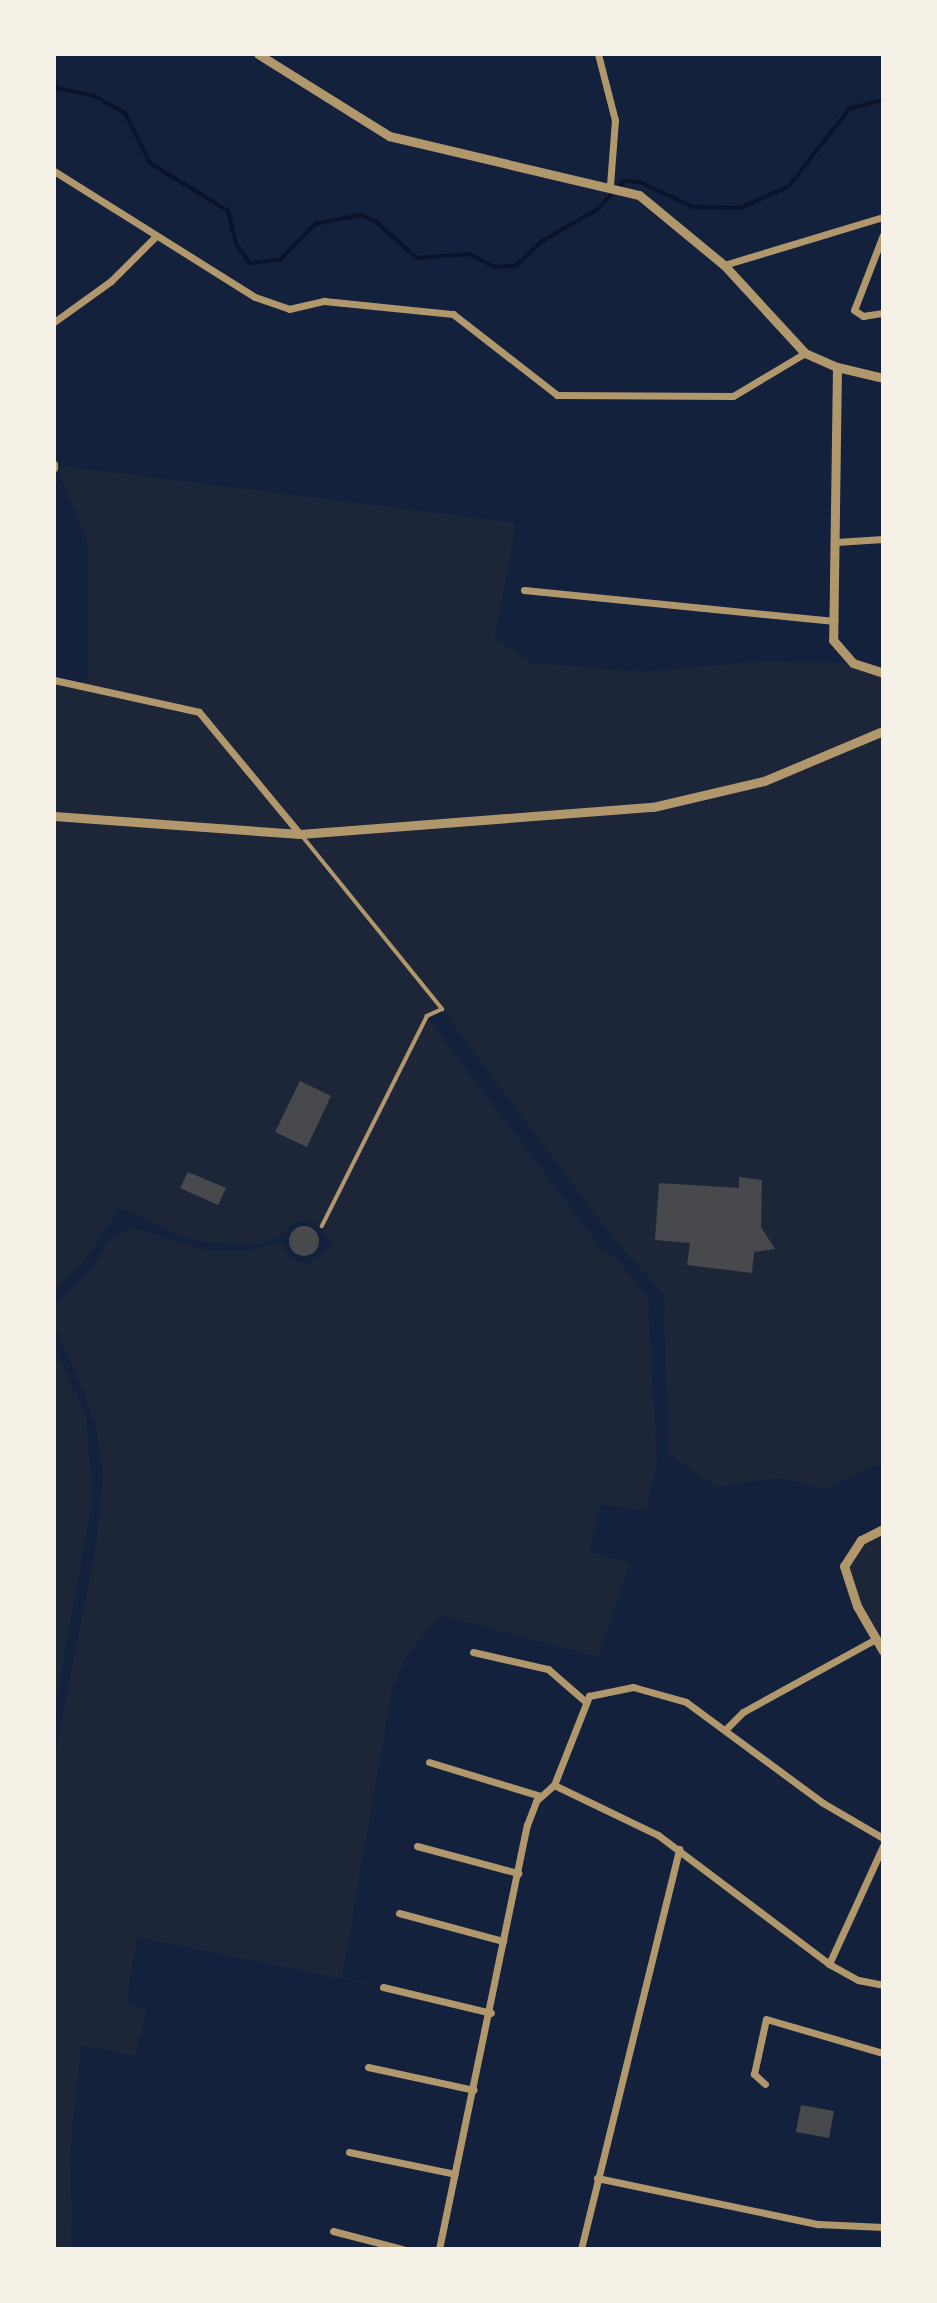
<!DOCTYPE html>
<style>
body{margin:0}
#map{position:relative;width:937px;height:2303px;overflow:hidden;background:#14213d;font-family:"Golos Text",sans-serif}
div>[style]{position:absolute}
.green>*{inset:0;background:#1d2539}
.stream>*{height:4px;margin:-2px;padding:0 2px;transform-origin:2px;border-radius:2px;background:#0b132b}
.building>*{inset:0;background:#48494c}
.round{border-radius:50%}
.service>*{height:4px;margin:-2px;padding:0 2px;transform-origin:2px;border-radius:2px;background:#b1986c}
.minor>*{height:7px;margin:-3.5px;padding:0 3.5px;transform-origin:3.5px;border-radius:3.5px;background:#b1986c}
.tertiary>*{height:9px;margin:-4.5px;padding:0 4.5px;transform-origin:4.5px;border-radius:4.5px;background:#b1986c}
span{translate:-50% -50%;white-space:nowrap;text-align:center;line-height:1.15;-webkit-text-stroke:6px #f6f1e7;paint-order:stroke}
.frame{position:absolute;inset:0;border:56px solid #f6f1e7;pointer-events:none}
</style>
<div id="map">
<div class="green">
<div style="clip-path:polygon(55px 465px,516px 523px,495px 638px,532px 663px,643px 672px,765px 661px,853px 663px,883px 673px,883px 1463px,824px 1489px,781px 1478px,716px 1487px,668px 1453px,664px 1295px,615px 1240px,442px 1009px,427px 1017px,601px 1249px,615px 1257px,648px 1296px,657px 1463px,646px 1510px,600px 1505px,589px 1551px,630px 1564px,598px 1657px,441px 1615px,411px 1649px,393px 1684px,342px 1977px,383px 1987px,137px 1937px,126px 2004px,147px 2009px,135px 2056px,81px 2045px,70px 2154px,72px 2249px,54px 2249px,54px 1760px,96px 1545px,103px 1474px,95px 1421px,54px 1323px,54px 1307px,93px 1267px,109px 1239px,130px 1227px,208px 1251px,249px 1251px,281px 1242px,290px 1257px,306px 1265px,333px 1244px,313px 1220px,293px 1222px,281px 1236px,256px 1245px,197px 1242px,119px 1208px,84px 1262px,54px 1291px,54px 680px,87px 686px,87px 539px)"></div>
<div style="clip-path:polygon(54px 1346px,86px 1416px,93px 1496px,54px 1711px)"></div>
<div style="clip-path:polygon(883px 1529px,883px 1651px,844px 1566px,850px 1551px)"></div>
</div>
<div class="stream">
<div style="left:54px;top:79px;width:9px;rotate:72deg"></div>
<div style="left:57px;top:88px;width:38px;rotate:12deg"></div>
<div style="left:94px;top:96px;width:35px;rotate:29deg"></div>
<div style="left:125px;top:113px;width:56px;rotate:63.4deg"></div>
<div style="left:150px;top:163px;width:92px;rotate:31.6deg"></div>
<div style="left:228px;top:211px;width:34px;rotate:76deg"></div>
<div style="left:236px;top:244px;width:24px;rotate:54deg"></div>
<div style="left:250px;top:263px;width:30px;rotate:-6deg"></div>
<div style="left:280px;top:260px;width:50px;rotate:-45.8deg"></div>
<div style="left:315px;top:224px;width:46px;rotate:-11.3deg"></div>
<div style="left:360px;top:215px;width:16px;rotate:22deg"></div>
<div style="left:375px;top:221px;width:56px;rotate:41.4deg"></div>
<div style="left:417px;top:258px;width:52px;rotate:-4.4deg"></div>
<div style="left:469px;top:254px;width:28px;rotate:27deg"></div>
<div style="left:494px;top:267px;width:22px;rotate:-3deg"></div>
<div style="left:516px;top:266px;width:36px;rotate:-44deg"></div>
<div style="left:542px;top:241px;width:64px;rotate:-29.7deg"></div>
<div style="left:598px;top:209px;width:38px;rotate:-47deg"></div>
<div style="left:624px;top:181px;width:16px;rotate:4deg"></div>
<div style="left:640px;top:182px;width:59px;rotate:25.3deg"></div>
<div style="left:693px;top:207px;width:47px;rotate:1.2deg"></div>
<div style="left:740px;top:208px;width:54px;rotate:-24.2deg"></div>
<div style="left:789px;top:186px;width:98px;rotate:-52.1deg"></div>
<div style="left:849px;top:109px;width:35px;rotate:-15deg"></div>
</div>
<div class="building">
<div style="clip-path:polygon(300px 1081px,331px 1096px,307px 1147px,275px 1132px)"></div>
<div style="clip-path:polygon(188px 1172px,226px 1188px,218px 1205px,180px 1188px)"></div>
<div style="clip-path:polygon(739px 1177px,762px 1180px,761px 1227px,775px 1249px,754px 1252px,752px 1273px,687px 1265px,690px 1243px,655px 1240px,659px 1183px,739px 1188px)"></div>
<div class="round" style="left:289px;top:1226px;width:30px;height:30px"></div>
<div style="clip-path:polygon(801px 2105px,834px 2111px,829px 2138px,796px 2132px)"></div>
</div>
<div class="service">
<div style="left:302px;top:836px;width:223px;rotate:51deg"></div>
<div style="left:442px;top:1009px;width:17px;rotate:155deg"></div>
<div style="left:427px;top:1016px;width:235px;rotate:116.6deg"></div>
</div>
<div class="minor">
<div style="left:598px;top:54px;width:68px;rotate:75.6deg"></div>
<div style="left:615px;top:120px;width:65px;rotate:94.4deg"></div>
<div style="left:54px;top:171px;width:237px;rotate:32.1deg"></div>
<div style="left:255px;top:297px;width:36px;rotate:19deg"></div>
<div style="left:289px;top:309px;width:36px;rotate:-13deg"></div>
<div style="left:324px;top:301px;width:130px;rotate:5.8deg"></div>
<div style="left:453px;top:314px;width:132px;rotate:37.9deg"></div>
<div style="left:557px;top:395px;width:176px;rotate:0.3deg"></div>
<div style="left:733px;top:396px;width:84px;rotate:-30.8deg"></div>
<div style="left:883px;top:235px;width:80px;rotate:111.1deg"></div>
<div style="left:854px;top:310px;width:11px;rotate:34deg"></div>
<div style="left:863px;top:316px;width:20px;rotate:-9deg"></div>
<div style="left:724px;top:265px;width:166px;rotate:-16.8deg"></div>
<div style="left:54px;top:322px;width:70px;rotate:-35.7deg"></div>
<div style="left:111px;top:281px;width:64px;rotate:-45deg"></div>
<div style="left:54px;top:464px;width:4px;rotate:90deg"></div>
<div style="left:836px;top:542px;width:47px;rotate:-3.7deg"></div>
<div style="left:524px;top:590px;width:312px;rotate:5.7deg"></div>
<div style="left:54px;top:680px;width:148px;rotate:12.4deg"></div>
<div style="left:199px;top:712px;width:158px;rotate:50.4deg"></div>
<div style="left:473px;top:1652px;width:77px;rotate:12.8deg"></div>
<div style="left:548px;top:1669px;width:50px;rotate:41deg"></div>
<div style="left:725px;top:1730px;width:25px;rotate:-45deg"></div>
<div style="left:743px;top:1712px;width:152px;rotate:-28.8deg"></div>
<div style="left:429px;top:1762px;width:116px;rotate:17deg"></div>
<div style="left:554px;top:1785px;width:115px;rotate:25.7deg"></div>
<div style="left:658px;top:1835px;width:214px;rotate:37deg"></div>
<div style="left:829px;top:1964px;width:33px;rotate:29deg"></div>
<div style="left:858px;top:1980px;width:25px;rotate:11deg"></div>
<div style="left:417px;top:1846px;width:105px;rotate:15deg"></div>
<div style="left:399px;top:1913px;width:108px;rotate:15.1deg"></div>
<div style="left:829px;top:1964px;width:130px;rotate:-65.4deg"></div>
<div style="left:383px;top:1987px;width:111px;rotate:13.5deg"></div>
<div style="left:368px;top:2067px;width:108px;rotate:12.2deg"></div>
<div style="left:765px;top:2084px;width:15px;rotate:-138deg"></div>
<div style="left:754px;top:2074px;width:56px;rotate:-77.7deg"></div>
<div style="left:766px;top:2019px;width:122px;rotate:16.2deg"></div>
<div style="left:349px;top:2152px;width:108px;rotate:11.7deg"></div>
<div style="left:597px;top:2178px;width:226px;rotate:11.8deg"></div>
<div style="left:818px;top:2224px;width:65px;rotate:2.6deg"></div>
<div style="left:333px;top:2231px;width:71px;rotate:14.6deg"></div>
<div style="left:439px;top:2249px;width:433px;rotate:-78.3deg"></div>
<div style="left:527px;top:1825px;width:26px;rotate:-69deg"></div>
<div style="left:536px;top:1801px;width:24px;rotate:-42deg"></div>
<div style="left:554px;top:1785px;width:96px;rotate:-68.5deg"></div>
<div style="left:589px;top:1696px;width:45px;rotate:-11.6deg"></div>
<div style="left:633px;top:1687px;width:55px;rotate:15.8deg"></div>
<div style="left:686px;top:1702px;width:170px;rotate:36.4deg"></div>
<div style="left:823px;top:1803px;width:69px;rotate:30.3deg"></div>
<div style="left:581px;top:2249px;width:412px;rotate:-76.2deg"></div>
</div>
<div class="tertiary">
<div style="left:258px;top:54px;width:155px;rotate:32deg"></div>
<div style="left:389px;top:136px;width:257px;rotate:13.3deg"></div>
<div style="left:639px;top:195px;width:110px;rotate:39.5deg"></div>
<div style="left:724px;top:265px;width:120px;rotate:47.4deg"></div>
<div style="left:805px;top:353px;width:35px;rotate:24deg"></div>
<div style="left:837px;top:367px;width:47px;rotate:13.4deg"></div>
<div style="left:837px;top:367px;width:273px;rotate:90.8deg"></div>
<div style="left:833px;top:640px;width:30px;rotate:49deg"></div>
<div style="left:853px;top:663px;width:32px;rotate:18deg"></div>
<div style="left:54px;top:816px;width:247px;rotate:4.2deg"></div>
<div style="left:300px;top:834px;width:354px;rotate:-4.4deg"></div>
<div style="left:653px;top:807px;width:114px;rotate:-13.2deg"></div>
<div style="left:764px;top:781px;width:129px;rotate:-22.8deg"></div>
<div style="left:883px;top:1529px;width:25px;rotate:153deg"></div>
<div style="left:861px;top:1540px;width:31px;rotate:123deg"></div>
<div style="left:844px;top:1566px;width:42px;rotate:72deg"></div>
<div style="left:857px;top:1606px;width:52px;rotate:60deg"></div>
</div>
<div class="frame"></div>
</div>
